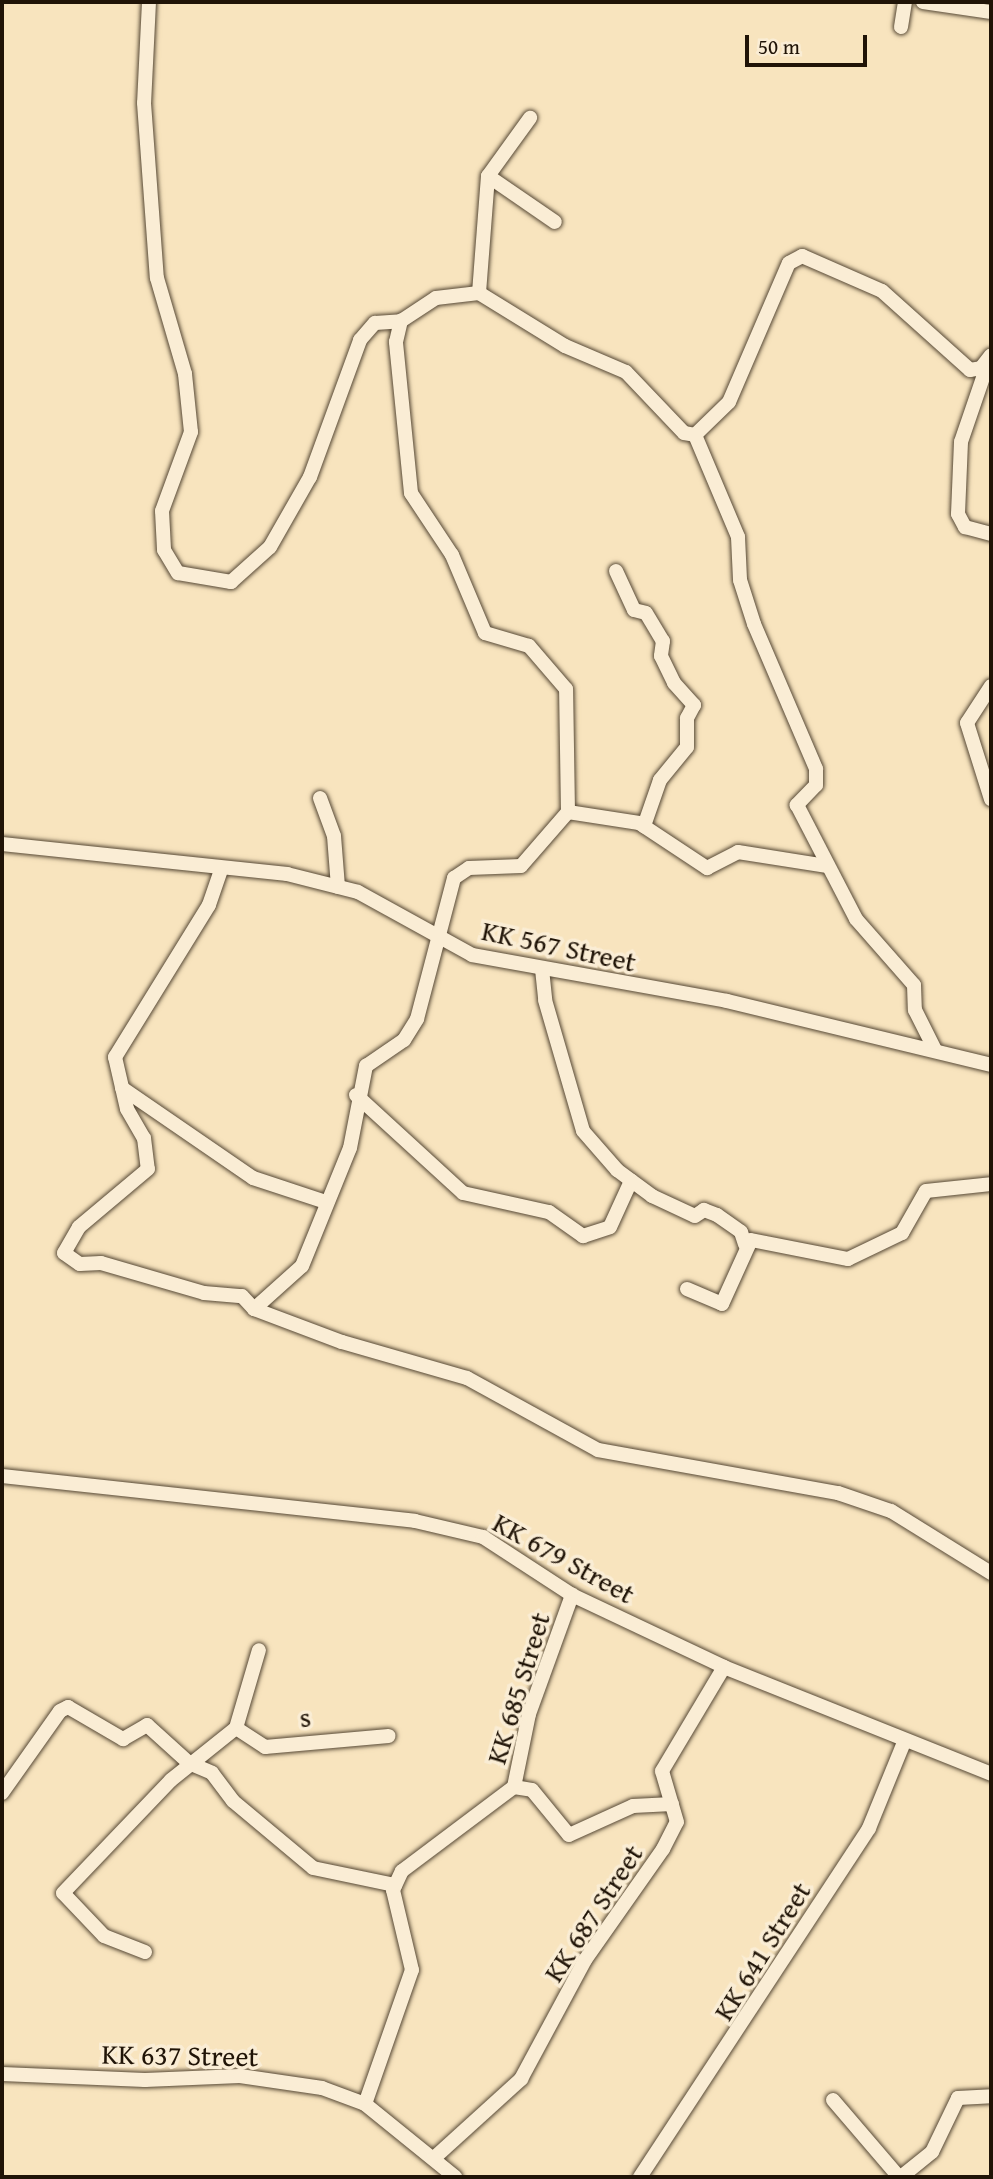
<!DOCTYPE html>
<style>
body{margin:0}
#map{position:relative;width:993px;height:2179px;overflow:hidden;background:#f8e4be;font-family:"Gentium Book Plus",serif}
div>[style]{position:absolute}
.roads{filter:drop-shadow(0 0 2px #564835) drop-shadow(0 0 2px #564835)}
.minor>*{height:14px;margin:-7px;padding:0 7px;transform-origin:7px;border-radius:7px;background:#faedd5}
span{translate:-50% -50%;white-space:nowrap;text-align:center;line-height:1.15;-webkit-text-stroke:7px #faedd5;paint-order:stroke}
.street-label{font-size:28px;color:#201407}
.frame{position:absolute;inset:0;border:4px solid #201407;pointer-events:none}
.scale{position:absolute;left:745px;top:35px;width:122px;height:32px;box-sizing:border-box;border:4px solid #201407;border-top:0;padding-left:9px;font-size:21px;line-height:24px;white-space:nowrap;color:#201407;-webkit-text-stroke:5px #faedd5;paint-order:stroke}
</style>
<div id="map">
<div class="roads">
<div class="minor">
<div style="left:149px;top:2px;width:101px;rotate:92.8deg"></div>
<div style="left:144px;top:103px;width:175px;rotate:85.8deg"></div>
<div style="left:157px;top:278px;width:100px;rotate:73.7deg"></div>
<div style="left:185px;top:374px;width:58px;rotate:84.1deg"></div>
<div style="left:191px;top:432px;width:84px;rotate:110.2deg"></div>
<div style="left:162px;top:511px;width:39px;rotate:87deg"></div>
<div style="left:164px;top:550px;width:27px;rotate:59deg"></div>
<div style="left:178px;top:573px;width:54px;rotate:9.6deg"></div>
<div style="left:231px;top:582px;width:52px;rotate:-41.9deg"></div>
<div style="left:270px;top:547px;width:81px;rotate:-60.3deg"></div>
<div style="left:310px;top:477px;width:146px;rotate:-69.9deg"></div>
<div style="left:360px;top:340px;width:23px;rotate:-49deg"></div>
<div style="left:375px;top:323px;width:26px;rotate:-4deg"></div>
<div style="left:923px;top:2px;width:69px;rotate:8.4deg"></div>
<div style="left:901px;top:27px;width:25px;rotate:-81deg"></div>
<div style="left:488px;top:176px;width:81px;rotate:34.5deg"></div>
<div style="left:479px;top:293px;width:117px;rotate:-85.6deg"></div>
<div style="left:488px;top:176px;width:72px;rotate:-54.1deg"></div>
<div style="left:988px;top:363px;width:83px;rotate:108.9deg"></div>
<div style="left:961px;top:442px;width:72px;rotate:92.4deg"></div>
<div style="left:958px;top:514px;width:15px;rotate:62deg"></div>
<div style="left:965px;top:527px;width:27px;rotate:15deg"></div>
<div style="left:695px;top:435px;width:111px;rotate:67.1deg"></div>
<div style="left:738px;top:537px;width:43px;rotate:87.3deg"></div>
<div style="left:740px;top:580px;width:46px;rotate:72.3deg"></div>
<div style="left:754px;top:624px;width:158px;rotate:66.8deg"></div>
<div style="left:816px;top:769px;width:16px;rotate:90deg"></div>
<div style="left:816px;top:785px;width:28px;rotate:134deg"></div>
<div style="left:797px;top:805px;width:128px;rotate:62.6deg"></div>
<div style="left:856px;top:919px;width:88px;rotate:48.7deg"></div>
<div style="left:914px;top:985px;width:25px;rotate:88deg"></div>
<div style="left:915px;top:1010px;width:45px;rotate:63.4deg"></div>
<div style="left:616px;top:571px;width:43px;rotate:65.2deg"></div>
<div style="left:634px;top:610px;width:12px;rotate:14deg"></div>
<div style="left:646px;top:613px;width:33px;rotate:59deg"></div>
<div style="left:663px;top:641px;width:15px;rotate:98deg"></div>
<div style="left:661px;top:656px;width:30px;rotate:64deg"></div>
<div style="left:674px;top:683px;width:30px;rotate:48deg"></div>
<div style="left:694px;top:705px;width:15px;rotate:118deg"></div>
<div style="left:687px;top:718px;width:29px;rotate:90deg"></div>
<div style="left:687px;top:747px;width:43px;rotate:129.3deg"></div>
<div style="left:660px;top:780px;width:49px;rotate:109.2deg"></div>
<div style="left:991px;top:686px;width:44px;rotate:123deg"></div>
<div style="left:967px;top:723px;width:80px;rotate:72.5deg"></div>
<div style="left:320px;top:798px;width:40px;rotate:69.8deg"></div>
<div style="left:334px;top:836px;width:51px;rotate:85.5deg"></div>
<div style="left:568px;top:812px;width:72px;rotate:8.8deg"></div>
<div style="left:639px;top:823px;width:82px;rotate:33.5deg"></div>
<div style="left:707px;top:868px;width:35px;rotate:-27deg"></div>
<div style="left:738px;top:852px;width:89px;rotate:9deg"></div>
<div style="left:2px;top:844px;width:287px;rotate:6deg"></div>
<div style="left:287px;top:874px;width:73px;rotate:14.2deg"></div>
<div style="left:358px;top:892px;width:130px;rotate:28.9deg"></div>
<div style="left:472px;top:955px;width:259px;rotate:10.2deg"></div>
<div style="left:727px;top:1001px;width:272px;rotate:13.6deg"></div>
<div style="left:221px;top:870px;width:37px;rotate:109deg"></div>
<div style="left:209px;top:905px;width:179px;rotate:121.7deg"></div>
<div style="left:115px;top:1057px;width:53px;rotate:77deg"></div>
<div style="left:127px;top:1109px;width:34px;rotate:60deg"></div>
<div style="left:144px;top:1138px;width:31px;rotate:83deg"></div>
<div style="left:148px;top:1169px;width:90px;rotate:140deg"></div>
<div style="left:79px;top:1227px;width:30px;rotate:120deg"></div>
<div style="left:64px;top:1253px;width:19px;rotate:35deg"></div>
<div style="left:80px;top:1264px;width:21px;rotate:-3deg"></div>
<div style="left:101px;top:1263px;width:107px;rotate:16.2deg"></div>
<div style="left:204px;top:1293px;width:38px;rotate:5deg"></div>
<div style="left:242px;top:1296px;width:18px;rotate:47deg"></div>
<div style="left:254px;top:1309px;width:94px;rotate:20.6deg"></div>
<div style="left:342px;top:1342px;width:130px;rotate:16.1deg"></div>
<div style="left:467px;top:1378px;width:149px;rotate:28.8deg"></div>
<div style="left:598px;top:1450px;width:244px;rotate:10.2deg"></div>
<div style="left:838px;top:1493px;width:56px;rotate:18.8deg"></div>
<div style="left:891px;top:1511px;width:118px;rotate:31.8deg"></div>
<div style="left:542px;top:969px;width:31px;rotate:84deg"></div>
<div style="left:545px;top:1000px;width:136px;rotate:73.8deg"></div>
<div style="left:583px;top:1131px;width:52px;rotate:48.9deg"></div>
<div style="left:617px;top:1170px;width:44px;rotate:36.6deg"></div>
<div style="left:652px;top:1196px;width:47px;rotate:24.9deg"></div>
<div style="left:695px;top:1216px;width:11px;rotate:-34deg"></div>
<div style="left:704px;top:1210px;width:14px;rotate:21deg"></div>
<div style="left:717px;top:1215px;width:29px;rotate:35deg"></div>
<div style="left:741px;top:1232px;width:13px;rotate:72deg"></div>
<div style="left:122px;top:1088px;width:159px;rotate:34.5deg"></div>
<div style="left:253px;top:1178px;width:77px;rotate:18.2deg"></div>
<div style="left:356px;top:1095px;width:145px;rotate:42.5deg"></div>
<div style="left:463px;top:1193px;width:88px;rotate:12.5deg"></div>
<div style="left:549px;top:1212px;width:42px;rotate:35.2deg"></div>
<div style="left:583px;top:1236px;width:28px;rotate:-18deg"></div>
<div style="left:610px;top:1227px;width:51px;rotate:-65.5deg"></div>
<div style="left:687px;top:1289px;width:38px;rotate:23deg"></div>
<div style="left:722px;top:1304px;width:70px;rotate:-65.6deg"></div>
<div style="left:751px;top:1240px;width:99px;rotate:11.1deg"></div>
<div style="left:848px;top:1259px;width:60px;rotate:-25.7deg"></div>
<div style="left:902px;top:1233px;width:48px;rotate:-60.3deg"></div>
<div style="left:926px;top:1191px;width:65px;rotate:-6.1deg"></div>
<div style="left:254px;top:1309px;width:64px;rotate:-41.9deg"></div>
<div style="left:302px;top:1266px;width:127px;rotate:-67.9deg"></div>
<div style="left:350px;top:1148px;width:84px;rotate:-79deg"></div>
<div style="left:366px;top:1066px;width:46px;rotate:-34.4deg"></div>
<div style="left:404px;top:1040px;width:25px;rotate:-58deg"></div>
<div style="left:417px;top:1019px;width:146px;rotate:-75.3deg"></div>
<div style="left:454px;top:878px;width:18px;rotate:-34deg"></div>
<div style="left:469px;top:868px;width:52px;rotate:-2.2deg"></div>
<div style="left:521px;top:866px;width:72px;rotate:-49deg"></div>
<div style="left:568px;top:812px;width:123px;rotate:-90.9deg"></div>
<div style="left:566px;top:689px;width:57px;rotate:-130.7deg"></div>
<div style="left:529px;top:646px;width:46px;rotate:-163.5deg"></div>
<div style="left:485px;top:633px;width:85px;rotate:-112.9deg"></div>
<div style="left:452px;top:555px;width:74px;rotate:-123.5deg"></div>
<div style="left:411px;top:493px;width:152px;rotate:-95.7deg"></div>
<div style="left:396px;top:342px;width:22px;rotate:-77deg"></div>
<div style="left:401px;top:321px;width:42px;rotate:-33.3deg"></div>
<div style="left:436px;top:298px;width:43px;rotate:-6.6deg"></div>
<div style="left:479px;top:293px;width:101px;rotate:31.6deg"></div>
<div style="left:565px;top:346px;width:66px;rotate:23.1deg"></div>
<div style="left:626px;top:372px;width:84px;rotate:46.4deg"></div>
<div style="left:684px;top:433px;width:11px;rotate:10deg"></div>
<div style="left:695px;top:435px;width:47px;rotate:-44.1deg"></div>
<div style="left:729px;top:402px;width:151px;rotate:-66.7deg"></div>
<div style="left:789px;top:263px;width:15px;rotate:-28deg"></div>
<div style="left:802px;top:256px;width:87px;rotate:23.6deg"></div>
<div style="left:882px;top:291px;width:118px;rotate:41.9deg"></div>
<div style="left:970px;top:370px;width:11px;rotate:-10deg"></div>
<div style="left:981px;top:368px;width:16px;rotate:-52deg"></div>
<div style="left:2px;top:1476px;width:415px;rotate:6.2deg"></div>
<div style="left:415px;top:1521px;width:70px;rotate:13.2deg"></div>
<div style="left:483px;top:1537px;width:106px;rotate:33.1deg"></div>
<div style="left:572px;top:1595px;width:168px;rotate:25.3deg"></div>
<div style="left:724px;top:1667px;width:288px;rotate:21.8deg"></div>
<div style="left:236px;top:1728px;width:35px;rotate:33deg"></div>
<div style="left:265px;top:1747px;width:124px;rotate:-5.1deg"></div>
<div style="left:514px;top:1787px;width:18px;rotate:9deg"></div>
<div style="left:532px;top:1790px;width:58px;rotate:50.6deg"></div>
<div style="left:569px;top:1835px;width:70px;rotate:-24.4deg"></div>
<div style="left:633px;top:1806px;width:39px;rotate:-3deg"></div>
<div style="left:2px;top:1793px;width:100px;rotate:-54.7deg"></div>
<div style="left:60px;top:1711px;width:9px;rotate:-27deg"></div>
<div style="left:68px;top:1707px;width:64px;rotate:30.2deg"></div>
<div style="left:123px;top:1739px;width:28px;rotate:-30deg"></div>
<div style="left:147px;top:1725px;width:57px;rotate:42.1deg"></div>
<div style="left:189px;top:1763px;width:25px;rotate:23deg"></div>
<div style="left:212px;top:1773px;width:35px;rotate:53deg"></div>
<div style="left:233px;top:1801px;width:104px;rotate:39.9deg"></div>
<div style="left:313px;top:1868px;width:84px;rotate:11.7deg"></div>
<div style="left:145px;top:1952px;width:44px;rotate:-158.7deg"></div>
<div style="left:104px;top:1936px;width:59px;rotate:-133.6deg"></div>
<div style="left:63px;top:1893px;width:156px;rotate:-46.3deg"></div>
<div style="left:171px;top:1780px;width:83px;rotate:-38.7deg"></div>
<div style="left:236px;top:1728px;width:81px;rotate:-73.6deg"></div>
<div style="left:2px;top:2074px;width:143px;rotate:2.4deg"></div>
<div style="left:145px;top:2080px;width:95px;rotate:-2.4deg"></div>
<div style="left:240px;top:2076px;width:83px;rotate:8.3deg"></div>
<div style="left:322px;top:2088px;width:46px;rotate:20.4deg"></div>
<div style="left:365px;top:2104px;width:116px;rotate:39deg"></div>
<div style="left:833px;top:2100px;width:101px;rotate:49.4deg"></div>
<div style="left:365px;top:2104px;width:142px;rotate:-70.7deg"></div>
<div style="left:412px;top:1970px;width:82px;rotate:-103.4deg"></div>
<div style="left:393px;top:1890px;width:21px;rotate:-65deg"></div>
<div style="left:402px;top:1871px;width:140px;rotate:-36.9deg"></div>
<div style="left:514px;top:1787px;width:75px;rotate:-78.4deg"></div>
<div style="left:529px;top:1714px;width:127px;rotate:-70.1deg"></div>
<div style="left:434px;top:2158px;width:118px;rotate:-42.2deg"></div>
<div style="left:521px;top:2079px;width:135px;rotate:-61.7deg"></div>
<div style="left:585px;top:1960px;width:136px;rotate:-54.9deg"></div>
<div style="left:663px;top:1849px;width:30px;rotate:-63deg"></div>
<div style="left:677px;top:1822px;width:53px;rotate:-106.4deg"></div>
<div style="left:662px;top:1771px;width:121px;rotate:-59.2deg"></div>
<div style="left:640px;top:2177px;width:417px;rotate:-56.7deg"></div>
<div style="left:869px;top:1828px;width:95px;rotate:-67.8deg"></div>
<div style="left:901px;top:2177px;width:40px;rotate:-39deg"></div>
<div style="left:932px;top:2152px;width:60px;rotate:-64.3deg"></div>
<div style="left:958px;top:2098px;width:33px;rotate:-3deg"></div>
</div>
</div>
<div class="street-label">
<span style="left:559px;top:946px;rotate:12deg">KK 567 Street</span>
<span style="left:564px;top:1558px;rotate:29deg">KK 679 Street</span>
<span style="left:518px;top:1688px;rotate:-73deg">KK 685 Street</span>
<span style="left:305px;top:1717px;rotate:-8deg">s</span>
<span style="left:593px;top:1913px;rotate:-57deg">KK 687 Street</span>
<span style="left:762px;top:1951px;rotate:-58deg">KK 641 Street</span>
<span style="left:180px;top:2055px;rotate:1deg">KK 637 Street</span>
</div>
<div class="frame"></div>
<div class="scale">50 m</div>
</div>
